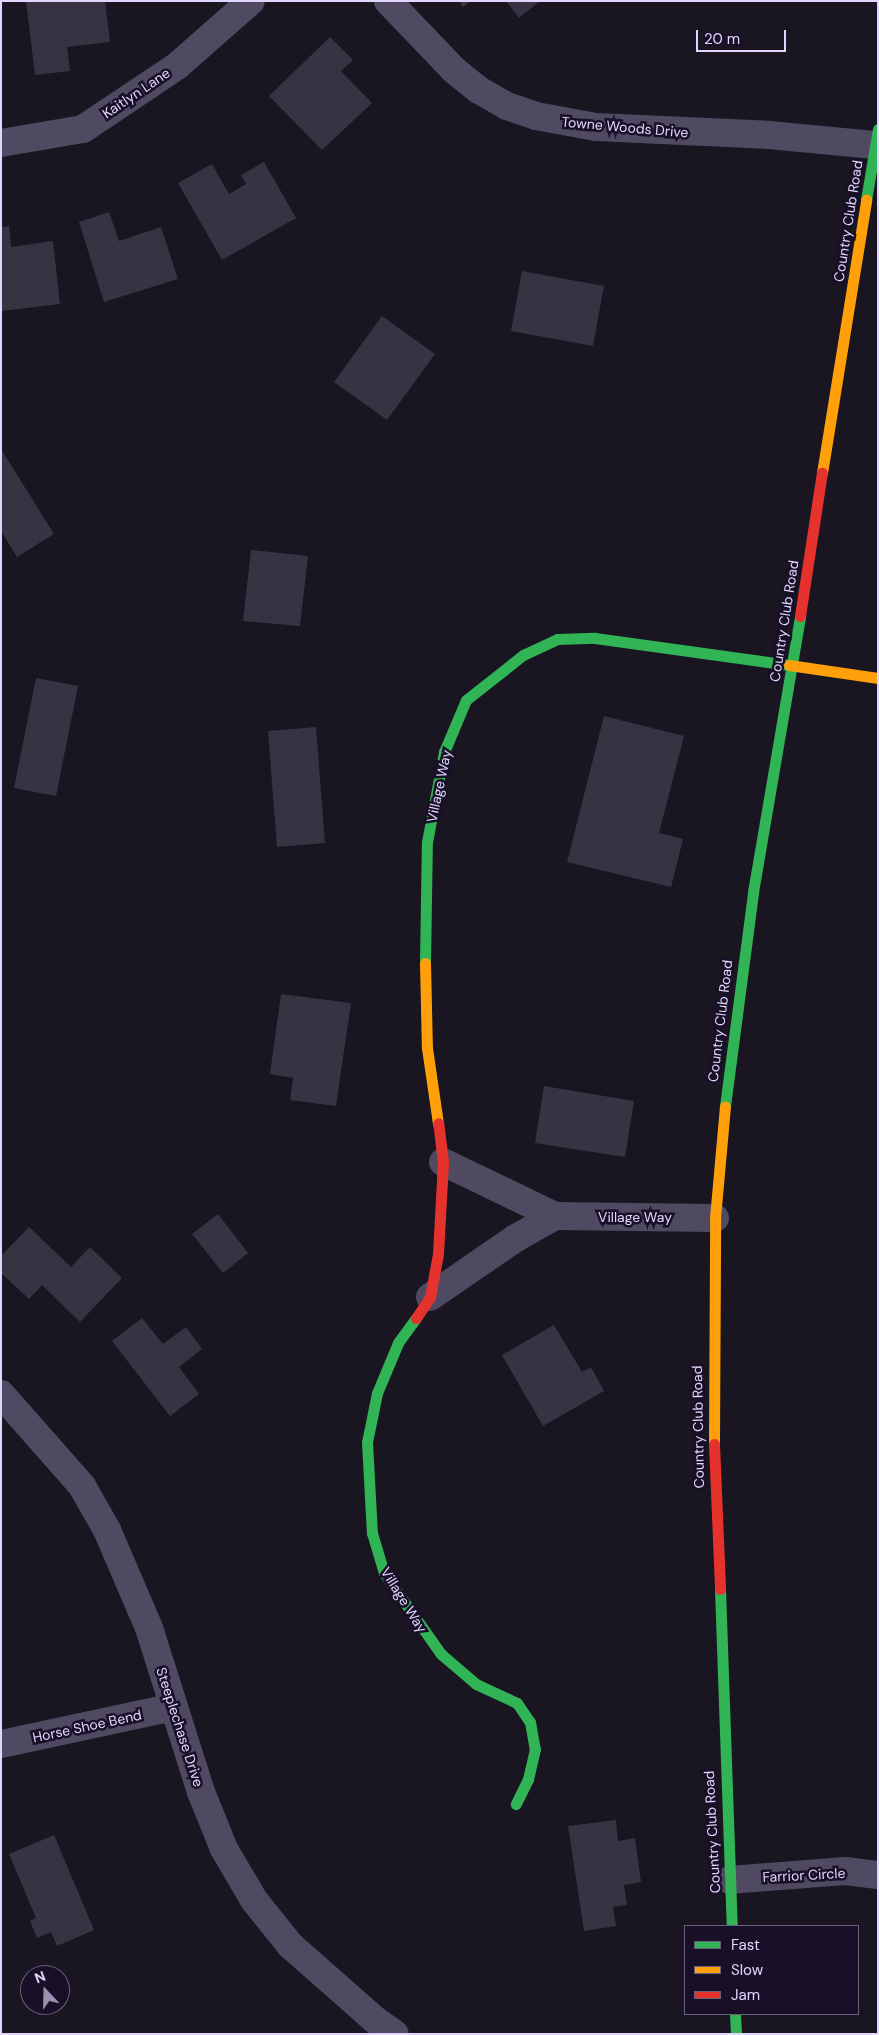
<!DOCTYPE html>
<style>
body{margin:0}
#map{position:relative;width:879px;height:2035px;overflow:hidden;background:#191521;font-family:"DM Sans",sans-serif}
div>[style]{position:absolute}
.building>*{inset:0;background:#383343}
.street>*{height:28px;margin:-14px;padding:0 14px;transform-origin:14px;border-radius:14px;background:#4f4a62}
.fast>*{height:11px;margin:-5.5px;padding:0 5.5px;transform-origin:5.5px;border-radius:5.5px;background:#30b455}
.slow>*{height:11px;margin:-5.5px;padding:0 5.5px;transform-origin:5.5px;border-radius:5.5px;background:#ff9f0a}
.jam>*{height:11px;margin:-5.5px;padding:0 5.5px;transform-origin:5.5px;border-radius:5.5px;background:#e5322d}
span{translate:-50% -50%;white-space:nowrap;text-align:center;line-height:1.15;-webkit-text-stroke:5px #171026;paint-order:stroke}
.street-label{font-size:14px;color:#e1d6fe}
.frame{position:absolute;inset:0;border:2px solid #e1d6fe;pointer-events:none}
.legend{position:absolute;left:684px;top:1925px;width:175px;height:90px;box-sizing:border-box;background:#171026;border:1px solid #685f7c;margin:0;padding:6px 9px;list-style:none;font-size:15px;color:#e1d6fe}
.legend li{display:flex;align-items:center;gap:10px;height:25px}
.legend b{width:25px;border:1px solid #685f7c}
.north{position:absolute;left:20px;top:1965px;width:50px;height:50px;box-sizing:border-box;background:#171026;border:1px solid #685f7c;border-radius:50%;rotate:339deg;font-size:14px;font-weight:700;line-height:20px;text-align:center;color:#e1d6fe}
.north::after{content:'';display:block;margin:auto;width:18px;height:22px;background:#9b92b1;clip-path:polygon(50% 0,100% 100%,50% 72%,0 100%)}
.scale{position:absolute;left:696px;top:30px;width:90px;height:22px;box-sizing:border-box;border:2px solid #e1d6fe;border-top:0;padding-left:6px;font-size:15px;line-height:18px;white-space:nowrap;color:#e1d6fe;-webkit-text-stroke:4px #171026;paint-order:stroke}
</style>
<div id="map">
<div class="building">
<div style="clip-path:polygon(26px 1px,105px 1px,110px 42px,67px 47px,70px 71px,35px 75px)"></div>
<div style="clip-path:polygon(459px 1px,471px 1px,463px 7px)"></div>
<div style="clip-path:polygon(506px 1px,540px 1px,519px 18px)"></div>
<div style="clip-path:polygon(330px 37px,353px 60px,341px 71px,372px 103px,322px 150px,269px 96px)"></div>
<div style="clip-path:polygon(264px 162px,296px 218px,222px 260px,178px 183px,212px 164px,229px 194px,246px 184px,241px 175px)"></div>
<div style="clip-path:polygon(109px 212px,119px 241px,161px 227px,178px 279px,104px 302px,79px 222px)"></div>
<div style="clip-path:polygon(9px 226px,11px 247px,53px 241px,60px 304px,1px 311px,1px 227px)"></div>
<div style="clip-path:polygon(522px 271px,604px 286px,593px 346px,511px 331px)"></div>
<div style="clip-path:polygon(382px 316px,435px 354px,387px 420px,334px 382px)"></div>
<div style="clip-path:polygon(1px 449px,54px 534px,17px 557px,1px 531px)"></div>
<div style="clip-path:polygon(251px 550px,308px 556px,300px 626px,243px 621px)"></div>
<div style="clip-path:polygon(36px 678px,78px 686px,56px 796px,14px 788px)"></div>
<div style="clip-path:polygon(604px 716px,684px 736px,659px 833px,683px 839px,671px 887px,567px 862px)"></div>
<div style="clip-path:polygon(316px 727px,325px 843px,277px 847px,268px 731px)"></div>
<div style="clip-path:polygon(281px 994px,351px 1003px,336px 1106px,290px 1100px,293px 1078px,270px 1074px)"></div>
<div style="clip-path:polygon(544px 1086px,634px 1101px,625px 1157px,535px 1143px)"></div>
<div style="clip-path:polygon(218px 1214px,248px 1253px,223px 1273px,192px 1234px)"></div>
<div style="clip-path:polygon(29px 1227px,71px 1267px,90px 1247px,122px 1278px,80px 1322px,42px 1285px,29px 1299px,1px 1273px,1px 1256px)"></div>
<div style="clip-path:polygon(142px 1318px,163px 1344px,186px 1327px,202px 1349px,179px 1367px,199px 1394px,170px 1416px,112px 1341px)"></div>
<div style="clip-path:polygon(554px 1325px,582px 1372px,591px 1367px,604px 1391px,543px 1426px,502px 1355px)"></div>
<div style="clip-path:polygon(616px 1820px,618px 1841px,635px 1838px,641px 1882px,624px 1885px,627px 1905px,613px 1907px,616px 1926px,584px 1931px,568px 1826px)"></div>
<div style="clip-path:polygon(54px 1835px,94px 1930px,57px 1946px,51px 1932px,37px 1938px,30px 1921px,36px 1918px,9px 1854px)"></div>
</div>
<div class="street">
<div style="left:388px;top:1px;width:95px;rotate:46.3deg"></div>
<div style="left:454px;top:70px;width:32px;rotate:39deg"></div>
<div style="left:479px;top:90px;width:32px;rotate:30deg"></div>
<div style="left:507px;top:106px;width:31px;rotate:19deg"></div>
<div style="left:536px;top:116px;width:61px;rotate:10.4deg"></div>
<div style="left:596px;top:127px;width:173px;rotate:2.6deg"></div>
<div style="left:769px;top:135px;width:106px;rotate:5.4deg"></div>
<div style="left:1px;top:143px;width:83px;rotate:-9.7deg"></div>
<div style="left:83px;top:129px;width:113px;rotate:-33.8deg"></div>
<div style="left:177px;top:66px;width:98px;rotate:-41.3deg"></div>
<div style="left:443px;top:1162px;width:124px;rotate:25.7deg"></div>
<div style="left:430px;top:1297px;width:104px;rotate:-34.5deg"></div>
<div style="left:516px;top:1238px;width:45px;rotate:-29.4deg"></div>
<div style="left:555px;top:1216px;width:160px;rotate:0.7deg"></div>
<div style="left:1px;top:1394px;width:123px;rotate:48.6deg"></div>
<div style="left:82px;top:1486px;width:51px;rotate:60.4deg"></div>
<div style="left:107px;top:1530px;width:107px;rotate:66.8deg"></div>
<div style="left:149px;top:1628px;width:172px;rotate:72.4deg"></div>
<div style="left:201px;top:1792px;width:61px;rotate:68deg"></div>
<div style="left:224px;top:1849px;width:59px;rotate:59.5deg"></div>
<div style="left:254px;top:1900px;width:58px;rotate:51.3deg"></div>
<div style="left:290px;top:1945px;width:113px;rotate:41.4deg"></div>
<div style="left:375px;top:2020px;width:24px;rotate:35deg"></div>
<div style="left:1px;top:1744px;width:176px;rotate:-12.1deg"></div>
<div style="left:730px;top:1880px;width:115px;rotate:-4.5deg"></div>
<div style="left:845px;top:1871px;width:33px;rotate:7deg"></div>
</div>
<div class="fast">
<div style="left:866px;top:200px;width:72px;rotate:-80.4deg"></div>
<div style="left:425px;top:963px;width:121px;rotate:-89.1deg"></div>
<div style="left:427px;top:842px;width:92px;rotate:-79.3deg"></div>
<div style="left:444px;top:752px;width:56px;rotate:-67.1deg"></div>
<div style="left:466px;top:700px;width:73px;rotate:-38.3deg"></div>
<div style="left:523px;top:655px;width:38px;rotate:-25deg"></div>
<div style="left:557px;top:639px;width:38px;rotate:-2deg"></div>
<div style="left:595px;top:638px;width:196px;rotate:7.9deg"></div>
<div style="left:725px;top:1106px;width:216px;rotate:-82.5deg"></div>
<div style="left:753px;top:892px;width:280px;rotate:-80.3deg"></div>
<div style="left:416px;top:1318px;width:31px;rotate:126deg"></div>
<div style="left:398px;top:1343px;width:54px;rotate:112.8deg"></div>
<div style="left:377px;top:1393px;width:50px;rotate:101.5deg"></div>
<div style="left:367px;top:1442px;width:91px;rotate:86.9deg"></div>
<div style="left:372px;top:1533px;width:42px;rotate:73.3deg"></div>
<div style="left:384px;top:1573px;width:99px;rotate:54.9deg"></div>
<div style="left:441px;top:1654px;width:46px;rotate:40.6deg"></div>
<div style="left:476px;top:1684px;width:45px;rotate:24.9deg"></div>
<div style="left:517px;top:1703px;width:23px;rotate:56deg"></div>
<div style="left:530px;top:1722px;width:27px;rotate:80deg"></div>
<div style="left:535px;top:1749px;width:31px;rotate:103deg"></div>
<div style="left:528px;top:1779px;width:28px;rotate:116deg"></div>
<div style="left:720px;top:1589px;width:337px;rotate:88deg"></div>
<div style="left:735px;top:2014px;width:20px;rotate:87deg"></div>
</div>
<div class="slow">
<div style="left:822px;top:473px;width:277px;rotate:-80.8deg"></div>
<div style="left:789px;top:665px;width:90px;rotate:8.3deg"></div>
<div style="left:425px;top:963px;width:85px;rotate:88.7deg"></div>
<div style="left:427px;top:1048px;width:76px;rotate:81.7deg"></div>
<div style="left:714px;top:1444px;width:226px;rotate:-89.7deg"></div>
<div style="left:715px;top:1218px;width:112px;rotate:-84.9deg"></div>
</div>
<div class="jam">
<div style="left:800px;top:616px;width:145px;rotate:-81.3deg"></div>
<div style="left:416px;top:1318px;width:25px;rotate:-56deg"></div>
<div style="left:430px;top:1297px;width:44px;rotate:-79.5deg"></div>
<div style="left:438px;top:1254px;width:92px;rotate:-86.9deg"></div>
<div style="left:443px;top:1162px;width:39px;rotate:-97deg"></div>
<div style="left:714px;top:1444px;width:145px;rotate:87.6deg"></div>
</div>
<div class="street-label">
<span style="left:136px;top:93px;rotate:-34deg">Kaitlyn Lane</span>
<span style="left:625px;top:127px;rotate:5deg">Towne Woods Drive</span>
<span style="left:848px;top:221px;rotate:-81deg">Country Club Road</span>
<span style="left:784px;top:621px;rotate:-81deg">Country Club Road</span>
<span style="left:439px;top:786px;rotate:-78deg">Village Way</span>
<span style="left:720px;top:1021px;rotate:-83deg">Country Club Road</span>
<span style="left:635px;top:1217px">Village Way</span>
<span style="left:698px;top:1427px;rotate:-91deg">Country Club Road</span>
<span style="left:404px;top:1600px;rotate:58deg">Village Way</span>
<span style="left:87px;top:1726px;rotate:-12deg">Horse Shoe Bend</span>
<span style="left:180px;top:1727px;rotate:72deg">Steeplechase Drive</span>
<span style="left:712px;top:1832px;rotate:-93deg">Country Club Road</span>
<span style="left:804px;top:1875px;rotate:-3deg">Farrior Circle</span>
</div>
<div class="frame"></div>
<ul class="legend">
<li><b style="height:6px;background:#30b455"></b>Fast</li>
<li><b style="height:6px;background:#ff9f0a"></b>Slow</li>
<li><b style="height:6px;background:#e5322d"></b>Jam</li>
</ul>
<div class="north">N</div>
<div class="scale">20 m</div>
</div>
